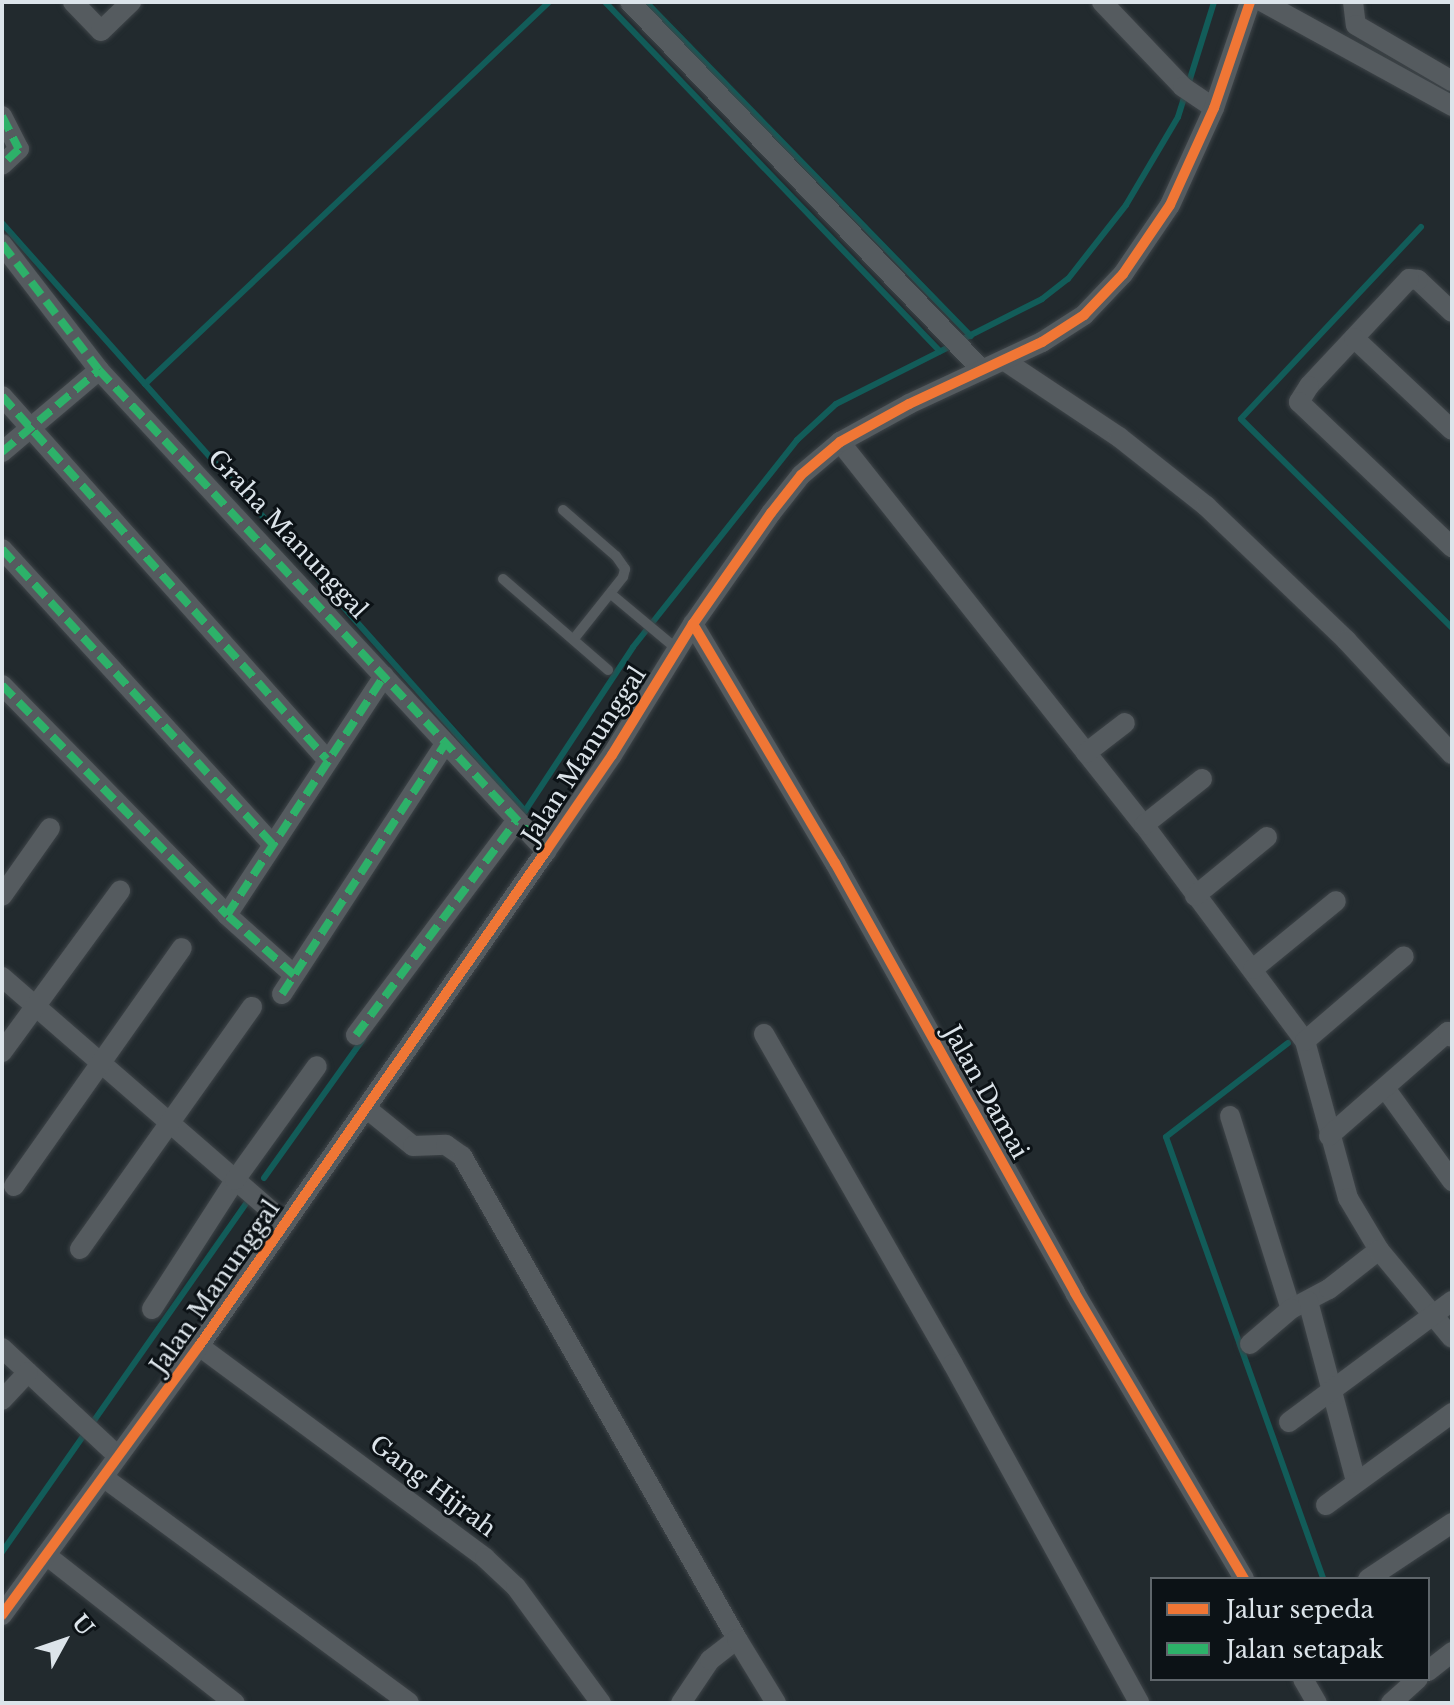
<!DOCTYPE html>
<style>
body{margin:0}
#map{position:relative;width:1454px;height:1705px;overflow:hidden;background:#222a2e;font-family:"Libre Baskerville",serif}
div>[style]{position:absolute}
.stream>*{height:6px;margin:-3px;padding:0 3px;transform-origin:3px;border-radius:3px;background:#125c59}
.roads{filter:drop-shadow(0 0 2px #3e4448) drop-shadow(0 0 2px #3e4448)}
.lane>*{height:10px;margin:-5px;padding:0 5px;transform-origin:5px;border-radius:5px;background:#555b5f}
.street>*{height:20px;margin:-10px;padding:0 10px;transform-origin:10px;border-radius:10px;background:#555b5f}
.quiet>*{height:8px;margin-top:-4px;transform-origin:0;background:repeating-linear-gradient(90deg,#2db169 0 16px,transparent 0 24px)}
.cycleway>*{height:10px;margin:-5px;padding:0 5px;transform-origin:5px;border-radius:5px;background:#f07635}
span{translate:-50% -50%;white-space:nowrap;text-align:center;line-height:1.15;-webkit-text-stroke:6px #0c1216;paint-order:stroke}
.street-label{font-size:24px;color:#dce4ea}
.frame{position:absolute;inset:0;border:4px solid #dce4ea;pointer-events:none}
.legend{position:absolute;left:1150px;top:1577px;width:280px;height:104px;box-sizing:border-box;background:#0c1216;border:2px solid #5f666b;margin:0;padding:10px 14px;list-style:none;font-size:24px;color:#dce4ea}
.legend li{display:flex;align-items:center;gap:16px;height:40px}
.legend b{width:40px;border:2px solid #5f666b}
.north{position:absolute;left:24px;top:1601px;width:80px;height:80px;-webkit-text-stroke:6px #0c1216;paint-order:stroke;rotate:50deg;font-size:22px;font-weight:700;line-height:32px;text-align:center;color:#dce4ea}
.north::after{content:'';display:block;margin:auto;width:28px;height:36px;background:#dce4ea;clip-path:polygon(50% 0,100% 100%,50% 72%,0 100%)}
</style>
<div id="map">
<div class="stream">
<div style="left:549px;top:2px;width:556px;rotate:136.6deg"></div>
<div style="left:145px;top:384px;width:572px;rotate:48.33deg"></div>
<div style="left:525px;top:811px;width:196px;rotate:-56.6deg"></div>
<div style="left:633px;top:647px;width:264px;rotate:-51.6deg"></div>
<div style="left:797px;top:440px;width:53px;rotate:-42.7deg"></div>
<div style="left:836px;top:404px;width:129px;rotate:-26.8deg"></div>
<div style="left:605px;top:2px;width:484px;rotate:46.2deg"></div>
<div style="left:646px;top:2px;width:466px;rotate:45.8deg"></div>
<div style="left:2px;top:223px;width:215px;rotate:48.4deg"></div>
<div style="left:1421px;top:227px;width:263px;rotate:133.2deg"></div>
<div style="left:1241px;top:419px;width:297px;rotate:44.7deg"></div>
<div style="left:961px;top:340px;width:91px;rotate:-26.8deg"></div>
<div style="left:1042px;top:299px;width:33px;rotate:-38deg"></div>
<div style="left:1068px;top:279px;width:94px;rotate:-51.9deg"></div>
<div style="left:1126px;top:205px;width:102px;rotate:-59.4deg"></div>
<div style="left:1178px;top:117px;width:121px;rotate:-72.6deg"></div>
<div style="left:1288px;top:1043px;width:154px;rotate:142.4deg"></div>
<div style="left:1166px;top:1137px;width:469px;rotate:70.4deg"></div>
<div style="left:264px;top:1178px;width:171px;rotate:-54.5deg"></div>
<div style="left:2px;top:1552px;width:425px;rotate:-55deg"></div>
</div>
<div class="roads">
<div class="lane">
<div style="left:563px;top:510px;width:70px;rotate:41deg"></div>
<div style="left:616px;top:556px;width:16px;rotate:55deg"></div>
<div style="left:625px;top:569px;width:8px;rotate:104deg"></div>
<div style="left:623px;top:577px;width:80px;rotate:128.4deg"></div>
<div style="left:503px;top:579px;width:139px;rotate:40.9deg"></div>
<div style="left:611px;top:594px;width:86px;rotate:39.8deg"></div>
</div>
<div class="street">
<div style="left:73px;top:2px;width:40px;rotate:46deg"></div>
<div style="left:101px;top:31px;width:42px;rotate:-44deg"></div>
<div style="left:630px;top:2px;width:509px;rotate:46.27deg"></div>
<div style="left:1102px;top:2px;width:117px;rotate:46.4deg"></div>
<div style="left:1183px;top:87px;width:37px;rotate:34deg"></div>
<div style="left:1263px;top:2px;width:216px;rotate:28.8deg"></div>
<div style="left:1353px;top:2px;width:23px;rotate:83deg"></div>
<div style="left:1356px;top:25px;width:111px;rotate:30.3deg"></div>
<div style="left:2px;top:116px;width:37px;rotate:63deg"></div>
<div style="left:19px;top:149px;width:23px;rotate:137deg"></div>
<div style="left:2px;top:244px;width:159px;rotate:52.4deg"></div>
<div style="left:99px;top:370px;width:657px;rotate:47.1deg"></div>
<div style="left:1452px;top:312px;width:47px;rotate:-136.7deg"></div>
<div style="left:1418px;top:280px;width:9px;rotate:-174deg"></div>
<div style="left:1409px;top:279px;width:146px;rotate:133.1deg"></div>
<div style="left:1309px;top:386px;width:19px;rotate:122deg"></div>
<div style="left:1299px;top:402px;width:211px;rotate:43.5deg"></div>
<div style="left:1354px;top:338px;width:134px;rotate:43.2deg"></div>
<div style="left:1005px;top:361px;width:137px;rotate:33.7deg"></div>
<div style="left:1119px;top:437px;width:111px;rotate:38.4deg"></div>
<div style="left:1206px;top:506px;width:194px;rotate:43.7deg"></div>
<div style="left:1346px;top:640px;width:156px;rotate:47.1deg"></div>
<div style="left:2px;top:396px;width:487px;rotate:48.2deg"></div>
<div style="left:840px;top:442px;width:489px;rotate:51.6deg"></div>
<div style="left:1144px;top:825px;width:269px;rotate:53.3deg"></div>
<div style="left:1305px;top:1041px;width:163px;rotate:74.7deg"></div>
<div style="left:1348px;top:1198px;width:61px;rotate:59.2deg"></div>
<div style="left:2px;top:452px;width:127px;rotate:-40.2deg"></div>
<div style="left:2px;top:549px;width:400px;rotate:47.5deg"></div>
<div style="left:693px;top:624px;width:278px;rotate:59.3deg"></div>
<div style="left:835px;top:863px;width:492px;rotate:60.8deg"></div>
<div style="left:1075px;top:1293px;width:332px;rotate:59.4deg"></div>
<div style="left:2px;top:685px;width:322px;rotate:45.6deg"></div>
<div style="left:1086px;top:753px;width:49px;rotate:-37.6deg"></div>
<div style="left:1144px;top:825px;width:74px;rotate:-38.4deg"></div>
<div style="left:2px;top:896px;width:83px;rotate:-54.8deg"></div>
<div style="left:1195px;top:896px;width:93px;rotate:-39.3deg"></div>
<div style="left:1253px;top:969px;width:107px;rotate:-39.3deg"></div>
<div style="left:294px;top:975px;width:90px;rotate:-138.2deg"></div>
<div style="left:227px;top:915px;width:286px;rotate:-56.7deg"></div>
<div style="left:2px;top:977px;width:375px;rotate:41deg"></div>
<div style="left:282px;top:994px;width:298px;rotate:-56.9deg"></div>
<div style="left:764px;top:1034px;width:380px;rotate:60.2deg"></div>
<div style="left:953px;top:1364px;width:387px;rotate:61.2deg"></div>
<div style="left:356px;top:1035px;width:267px;rotate:-53.2deg"></div>
<div style="left:1305px;top:1041px;width:130px;rotate:-40.6deg"></div>
<div style="left:2px;top:1052px;width:200px;rotate:-53.8deg"></div>
<div style="left:1385px;top:1088px;width:115px;rotate:54.2deg"></div>
<div style="left:366px;top:1108px;width:60px;rotate:39deg"></div>
<div style="left:413px;top:1146px;width:33px;rotate:-2deg"></div>
<div style="left:446px;top:1145px;width:19px;rotate:35deg"></div>
<div style="left:462px;top:1156px;width:556px;rotate:60.34deg"></div>
<div style="left:1230px;top:1116px;width:202px;rotate:72.5deg"></div>
<div style="left:1291px;top:1309px;width:43px;rotate:-27.8deg"></div>
<div style="left:1329px;top:1289px;width:63px;rotate:-38deg"></div>
<div style="left:1379px;top:1250px;width:114px;rotate:50.3deg"></div>
<div style="left:1329px;top:1136px;width:158px;rotate:-41.2deg"></div>
<div style="left:1448px;top:1032px;width:6px;rotate:51deg"></div>
<div style="left:14px;top:1186px;width:291px;rotate:-54.8deg"></div>
<div style="left:80px;top:1249px;width:297px;rotate:-54.6deg"></div>
<div style="left:1308px;top:1301px;width:186px;rotate:75.1deg"></div>
<div style="left:152px;top:1309px;width:153px;rotate:-57.2deg"></div>
<div style="left:235px;top:1180px;width:140px;rotate:-54.3deg"></div>
<div style="left:1250px;top:1344px;width:54px;rotate:-40.5deg"></div>
<div style="left:199px;top:1346px;width:356px;rotate:36.5deg"></div>
<div style="left:485px;top:1558px;width:42px;rotate:43.1deg"></div>
<div style="left:516px;top:1587px;width:144px;rotate:53.8deg"></div>
<div style="left:2px;top:1348px;width:158px;rotate:43deg"></div>
<div style="left:2px;top:1400px;width:38px;rotate:-47deg"></div>
<div style="left:1289px;top:1422px;width:203px;rotate:-36.6deg"></div>
<div style="left:103px;top:1477px;width:380px;rotate:36.4deg"></div>
<div style="left:1326px;top:1505px;width:156px;rotate:-36.1deg"></div>
<div style="left:46px;top:1555px;width:240px;rotate:38.1deg"></div>
<div style="left:1368px;top:1579px;width:101px;rotate:-33.7deg"></div>
<div style="left:2px;top:1615px;width:333px;rotate:-53.8deg"></div>
<div style="left:199px;top:1346px;width:605px;rotate:-54.97deg"></div>
<div style="left:546px;top:851px;width:116px;rotate:-55.5deg"></div>
<div style="left:612px;top:755px;width:154px;rotate:-58.3deg"></div>
<div style="left:693px;top:624px;width:136px;rotate:-54.9deg"></div>
<div style="left:771px;top:513px;width:48px;rotate:-51.7deg"></div>
<div style="left:801px;top:475px;width:51px;rotate:-40.2deg"></div>
<div style="left:840px;top:442px;width:79px;rotate:-28.8deg"></div>
<div style="left:909px;top:404px;width:147px;rotate:-25deg"></div>
<div style="left:1042px;top:342px;width:50px;rotate:-32.7deg"></div>
<div style="left:1084px;top:315px;width:57px;rotate:-46.4deg"></div>
<div style="left:1123px;top:274px;width:83px;rotate:-55.7deg"></div>
<div style="left:1170px;top:205px;width:107px;rotate:-65.6deg"></div>
<div style="left:1214px;top:108px;width:112px;rotate:-71.2deg"></div>
<div style="left:1428px;top:1671px;width:31px;rotate:-38deg"></div>
<div style="left:1303px;top:1679px;width:28px;rotate:60deg"></div>
<div style="left:681px;top:1703px;width:52px;rotate:-56deg"></div>
<div style="left:710px;top:1660px;width:34px;rotate:-38deg"></div>
<div style="left:737px;top:1639px;width:75px;rotate:58.6deg"></div>
<div style="left:1391px;top:1703px;width:36px;rotate:-42deg"></div>
</div>
</div>
<div class="quiet">
<div style="left:2px;top:116px;width:37px;rotate:63deg"></div>
<div style="left:19px;top:149px;width:23px;rotate:137deg"></div>
<div style="left:2px;top:244px;width:159px;rotate:52.4deg"></div>
<div style="left:99px;top:370px;width:657px;rotate:47.1deg"></div>
<div style="left:2px;top:396px;width:487px;rotate:48.2deg"></div>
<div style="left:2px;top:452px;width:127px;rotate:-40.2deg"></div>
<div style="left:2px;top:549px;width:400px;rotate:47.5deg"></div>
<div style="left:2px;top:685px;width:322px;rotate:45.6deg"></div>
<div style="left:294px;top:975px;width:90px;rotate:-138.2deg"></div>
<div style="left:227px;top:915px;width:286px;rotate:-56.7deg"></div>
<div style="left:282px;top:994px;width:298px;rotate:-56.9deg"></div>
<div style="left:356px;top:1035px;width:267px;rotate:-53.2deg"></div>
</div>
<div class="cycleway">
<div style="left:693px;top:624px;width:278px;rotate:59.3deg"></div>
<div style="left:835px;top:863px;width:492px;rotate:60.8deg"></div>
<div style="left:1075px;top:1293px;width:332px;rotate:59.4deg"></div>
<div style="left:2px;top:1615px;width:333px;rotate:-53.8deg"></div>
<div style="left:199px;top:1346px;width:605px;rotate:-54.97deg"></div>
<div style="left:546px;top:851px;width:116px;rotate:-55.5deg"></div>
<div style="left:612px;top:755px;width:154px;rotate:-58.3deg"></div>
<div style="left:693px;top:624px;width:136px;rotate:-54.9deg"></div>
<div style="left:771px;top:513px;width:48px;rotate:-51.7deg"></div>
<div style="left:801px;top:475px;width:51px;rotate:-40.2deg"></div>
<div style="left:840px;top:442px;width:79px;rotate:-28.8deg"></div>
<div style="left:909px;top:404px;width:147px;rotate:-25deg"></div>
<div style="left:1042px;top:342px;width:50px;rotate:-32.7deg"></div>
<div style="left:1084px;top:315px;width:57px;rotate:-46.4deg"></div>
<div style="left:1123px;top:274px;width:83px;rotate:-55.7deg"></div>
<div style="left:1170px;top:205px;width:107px;rotate:-65.6deg"></div>
<div style="left:1214px;top:108px;width:112px;rotate:-71.2deg"></div>
</div>
<div class="street-label">
<span style="left:288px;top:534px;rotate:47deg">Graha Manunggal</span>
<span style="left:584px;top:755px;rotate:-57deg">Jalan Manunggal</span>
<span style="left:986px;top:1092px;rotate:61deg">Jalan Damai</span>
<span style="left:215px;top:1287px;rotate:-55deg">Jalan Manunggal</span>
<span style="left:433px;top:1486px;rotate:37deg">Gang Hijrah</span>
</div>
<div class="frame"></div>
<ul class="legend">
<li><b style="height:10px;background:#f07635"></b>Jalur sepeda</li>
<li><b style="height:10px;background:#2db169"></b>Jalan setapak</li>
</ul>
<div class="north">U</div>
</div>
